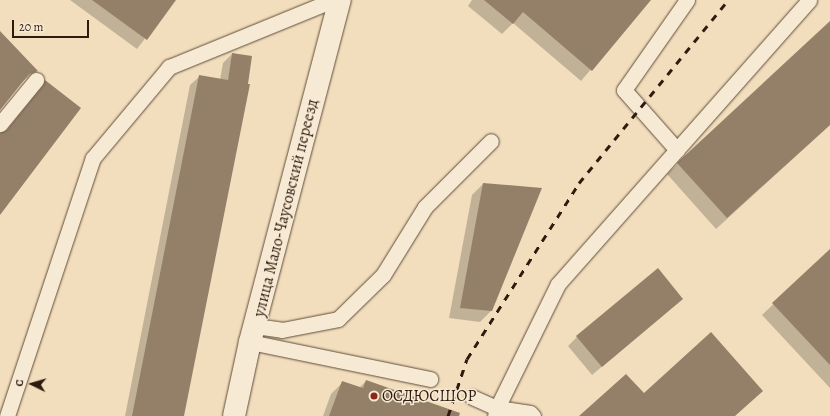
<!DOCTYPE html>
<meta charset="utf-8">
<style>
body{margin:0}
#map{position:relative;width:830px;height:416px;overflow:hidden;background:#f2debd;font-family:Alegreya,serif}
div>[style]{position:absolute}
.shadow>*{inset:0;background:#0003}
.building>*{inset:0;background:#948069}
.roads{filter:drop-shadow(0 0 1px #604c3a) drop-shadow(0 0 1px #604c3a)}
.lane>*{height:15px;margin:-7.5px;padding:0 7.5px;transform-origin:7.5px;border-radius:7.5px;background:#f7ead4}
.street>*{height:22px;margin:-11px;padding:0 11px;transform-origin:11px;border-radius:11px;background:#f7ead4}
.rail>*{height:3px;margin-top:-1.5px;transform-origin:0;background:repeating-linear-gradient(90deg,#2f1b0e 0 7px,transparent 0 14px)}
.dots>*{width:11px;height:11px;translate:-50% -50%;box-sizing:border-box;border:2px solid #f7ead4;border-radius:50%}
span{translate:-50% -50%;white-space:nowrap;text-align:center;line-height:1.15;-webkit-text-stroke:3px #f7ead4;paint-order:stroke}
.street-label{font-size:16px;color:#2f1b0e}
.poi-label{font-size:16px;color:#2f1b0e}
.left{translate:0 -50%;text-align:left}
.north{position:absolute;left:12px;top:364px;width:40px;height:40px;-webkit-text-stroke:3px #f7ead4;paint-order:stroke;rotate:275deg;font-size:11px;font-weight:700;line-height:16px;text-align:center;color:#2f1b0e}
.north::after{content:'';display:block;margin:auto;width:14px;height:18px;background:#2f1b0e;clip-path:polygon(50% 0,100% 100%,50% 72%,0 100%)}
.scale{position:absolute;left:12px;top:20px;width:77px;height:18px;box-sizing:border-box;border:2px solid #2f1b0e;border-top:0;padding-left:5px;font-size:12px;line-height:14px;white-space:nowrap;color:#2f1b0e;-webkit-text-stroke:3px #f7ead4;paint-order:stroke}
</style>
<div id="map">
<div class="shadow">
<div style="clip-path:polygon(70px 0,174px 0,137px 49px)"></div>
<div style="clip-path:polygon(472px 0,650px 0,581px 81px,513px 23px,502px 34px,468px 6px)"></div>
<div style="clip-path:polygon(830px 23px,830px 125px,716px 229px,667px 174px)"></div>
<div style="clip-path:polygon(0 41px,37px 71px,20px 83px,0 108px)"></div>
<div style="clip-path:polygon(232px 54px,183px 416px,125px 416px,190px 85px,200px 76px,220px 80px,223px 63px)"></div>
<div style="clip-path:polygon(45px 81px,0 213px,0 134px,5px 132px)"></div>
<div style="clip-path:polygon(483px 184px,491px 311px,480px 322px,449px 318px,472px 195px)"></div>
<div style="clip-path:polygon(830px 250px,830px 388px,762px 315px)"></div>
<div style="clip-path:polygon(682px 299px,592px 375px,568px 346px,577px 337px)"></div>
<div style="clip-path:polygon(366px 381px,427px 416px,323px 416px,331px 394px,342px 383px,359px 388px)"></div>
</div>
<div class="building">
<div style="clip-path:polygon(92px 0,176px 0,147px 40px)"></div>
<div style="clip-path:polygon(484px 0,651px 0,592px 71px,523px 12px,513px 24px)"></div>
<div style="clip-path:polygon(830px 21px,830px 125px,727px 218px,677px 163px)"></div>
<div style="clip-path:polygon(0 31px,38px 71px,29px 74px,0 110px)"></div>
<div style="clip-path:polygon(232px 53px,252px 56px,248px 84px,250px 84px,184px 416px,132px 416px,199px 75px,228px 80px)"></div>
<div style="clip-path:polygon(45px 80px,81px 108px,0 215px,0 133px,7px 130px,43px 86px)"></div>
<div style="clip-path:polygon(483px 183px,542px 188px,492px 311px,460px 308px)"></div>
<div style="clip-path:polygon(830px 249px,830px 365px,772px 303px)"></div>
<div style="clip-path:polygon(658px 268px,683px 299px,602px 367px,576px 336px)"></div>
<div style="clip-path:polygon(711px 332px,763px 391px,735px 416px,579px 416px,626px 374px,644px 393px)"></div>
<div style="clip-path:polygon(366px 380px,460px 413px,459px 416px,329px 416px,342px 381px,363px 388px)"></div>
</div>
<div class="roads">
<div class="lane">
<div style="left:0;top:124px;width:57px;rotate:-50.7deg"></div>
<div style="left:677px;top:150px;width:80px;rotate:-131.5deg"></div>
<div style="left:624px;top:90px;width:110px;rotate:-55deg"></div>
<div style="left:255px;top:326px;width:27px;rotate:8deg"></div>
<div style="left:282px;top:330px;width:57px;rotate:-11.1deg"></div>
<div style="left:338px;top:319px;width:63px;rotate:-44.4deg"></div>
<div style="left:383px;top:275px;width:80px;rotate:-58.3deg"></div>
<div style="left:425px;top:207px;width:93px;rotate:-45deg"></div>
<div style="left:250px;top:342px;width:184px;rotate:11.6deg"></div>
<div style="left:472px;top:397px;width:27px;rotate:24deg"></div>
<div style="left:497px;top:408px;width:8px;rotate:104deg"></div>
<div style="left:7px;top:416px;width:272px;rotate:-71.6deg"></div>
<div style="left:93px;top:158px;width:119px;rotate:-50.1deg"></div>
<div style="left:169px;top:67px;width:177px;rotate:-22.2deg"></div>
<div style="left:533px;top:416px;width:4px;rotate:-135deg"></div>
<div style="left:530px;top:413px;width:33px;rotate:-171deg"></div>
<div style="left:497px;top:408px;width:138px;rotate:-63.8deg"></div>
<div style="left:558px;top:284px;width:379px;rotate:-48.5deg"></div>
</div>
<div class="street">
<div style="left:234px;top:416px;width:76px;rotate:-77.8deg"></div>
<div style="left:250px;top:342px;width:354px;rotate:-75.3deg"></div>
</div>
</div>
<div class="rail">
<div style="left:448px;top:416px;width:60px;rotate:-71.6deg"></div>
<div style="left:467px;top:359px;width:209px;rotate:-57.5deg"></div>
<div style="left:579px;top:183px;width:236px;rotate:-50.8deg"></div>
</div>
<div class="dots">
<div style="left:374px;top:396px;background:#8f2418"></div>
</div>
<div class="street-label">
<span style="left:286px;top:208px;rotate:-76deg">улица Мало-Чаусовский переезд</span>
</div>
<div class="poi-label">
<span class="left" style="left:382px;top:396px">ОСДЮСШОР</span>
</div>
<div class="north">С</div>
<div class="scale">20 m</div>
</div>
